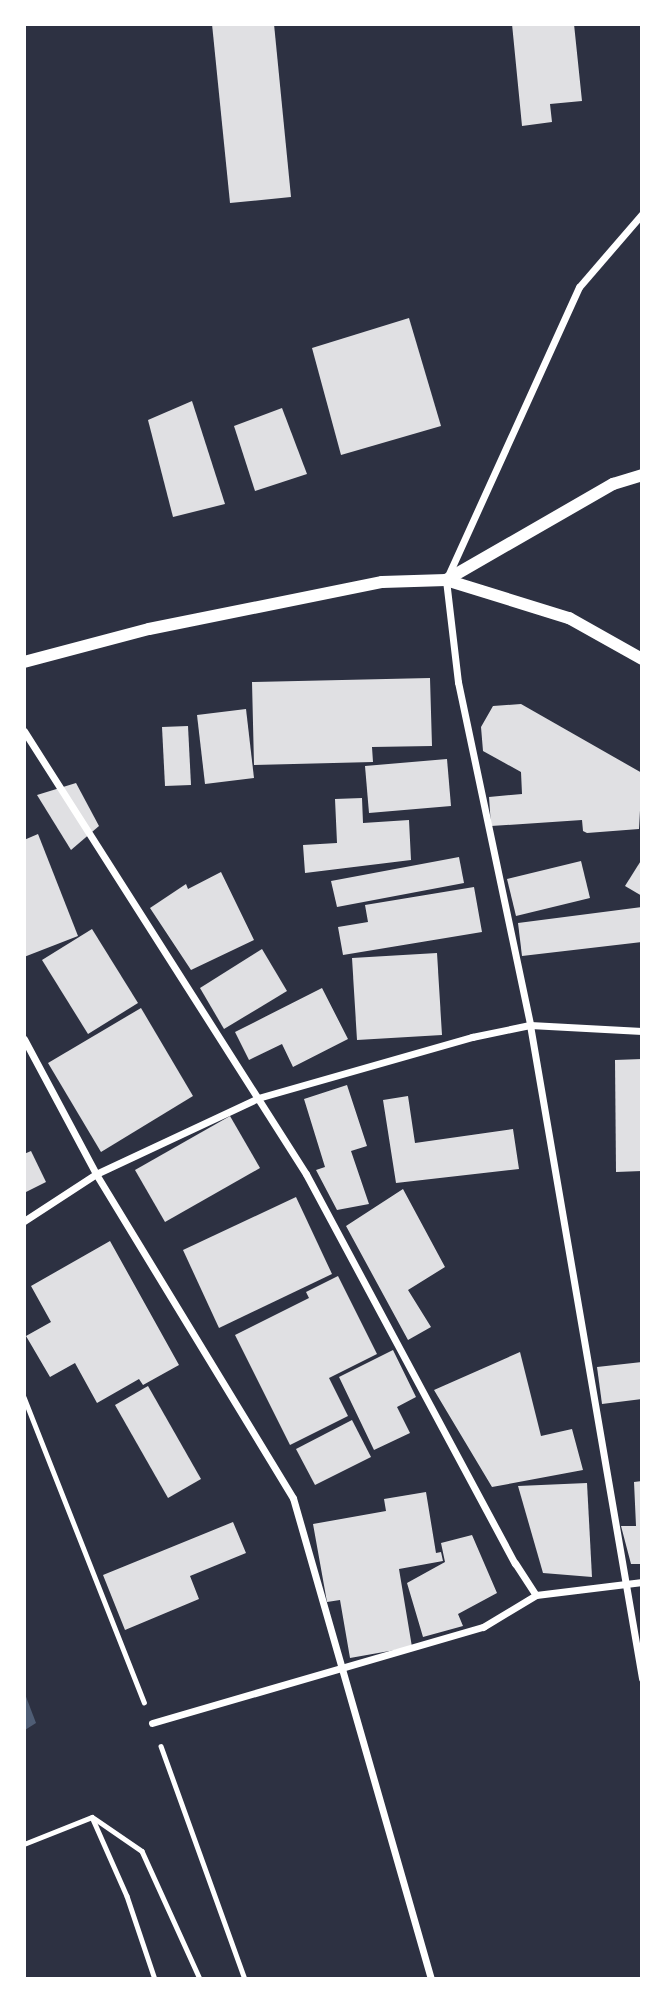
<!DOCTYPE html>
<style>
body{margin:0}
#map{position:relative;width:666px;height:2003px;overflow:hidden;background:#2d3142;font-family:"PT Sans Narrow",sans-serif}
div>[style]{position:absolute}
.water>*{inset:0;background:#4f5d75}
.building>*{inset:0;background:#e0e0e3}
.path>*{height:4.5px;margin:-2.25px;padding:0 2.25px;transform-origin:2.25px;border-radius:2.25px;background:#fff}
.minor>*{height:7px;margin:-3.5px;padding:0 3.5px;transform-origin:3.5px;border-radius:3.5px;background:#fff}
.tertiary>*{height:12px;margin:-6px;padding:0 6px;transform-origin:6px;border-radius:6px;background:#fff}
span{translate:-50% -50%;white-space:nowrap;text-align:center;line-height:1.15;-webkit-text-stroke:6px #fff;paint-order:stroke}
.frame{position:absolute;inset:0;border:26px solid #fff;pointer-events:none}
</style>
<div id="map">
<div class="water">
<div style="clip-path:polygon(25px 1694px,36px 1723px,25px 1730px,24px 1730px)"></div>
</div>
<div class="building">
<div style="clip-path:polygon(212px 24px,274px 24px,291px 197px,230px 203px)"></div>
<div style="clip-path:polygon(512px 24px,574px 24px,582px 101px,550px 104px,552px 122px,522px 126px)"></div>
<div style="clip-path:polygon(409px 318px,441px 426px,341px 455px,312px 348px)"></div>
<div style="clip-path:polygon(192px 401px,225px 504px,173px 517px,148px 420px)"></div>
<div style="clip-path:polygon(282px 408px,307px 474px,255px 491px,234px 426px)"></div>
<div style="clip-path:polygon(430px 678px,432px 746px,372px 747px,373px 762px,254px 765px,252px 682px)"></div>
<div style="clip-path:polygon(521px 704px,642px 773px,639px 829px,587px 833px,583px 831px,582px 820px,491px 826px,489px 797px,522px 794px,521px 772px,483px 751px,481px 727px,493px 706px)"></div>
<div style="clip-path:polygon(246px 709px,254px 778px,205px 784px,197px 715px)"></div>
<div style="clip-path:polygon(188px 726px,191px 785px,165px 786px,162px 727px)"></div>
<div style="clip-path:polygon(447px 759px,451px 806px,369px 813px,365px 766px)"></div>
<div style="clip-path:polygon(76px 783px,99px 826px,71px 850px,37px 795px)"></div>
<div style="clip-path:polygon(362px 798px,363px 823px,409px 820px,411px 860px,305px 873px,303px 845px,337px 843px,335px 799px)"></div>
<div style="clip-path:polygon(38px 834px,78px 936px,24px 957px,24px 840px)"></div>
<div style="clip-path:polygon(459px 857px,464px 883px,337px 907px,331px 881px)"></div>
<div style="clip-path:polygon(642px 859px,642px 896px,625px 886px)"></div>
<div style="clip-path:polygon(581px 861px,590px 898px,516px 916px,507px 879px)"></div>
<div style="clip-path:polygon(221px 872px,254px 940px,191px 970px,150px 908px,186px 884px,188px 889px)"></div>
<div style="clip-path:polygon(474px 887px,482px 932px,343px 955px,338px 927px,368px 922px,365px 905px)"></div>
<div style="clip-path:polygon(642px 907px,642px 942px,522px 956px,518px 923px)"></div>
<div style="clip-path:polygon(92px 929px,138px 1003px,88px 1034px,42px 960px)"></div>
<div style="clip-path:polygon(262px 949px,287px 991px,224px 1029px,200px 988px)"></div>
<div style="clip-path:polygon(437px 953px,442px 1035px,357px 1040px,352px 958px)"></div>
<div style="clip-path:polygon(322px 988px,348px 1039px,293px 1067px,282px 1044px,249px 1060px,235px 1032px)"></div>
<div style="clip-path:polygon(141px 1008px,193px 1096px,101px 1152px,48px 1063px)"></div>
<div style="clip-path:polygon(642px 1059px,642px 1171px,616px 1172px,615px 1060px)"></div>
<div style="clip-path:polygon(347px 1085px,367px 1146px,351px 1151px,369px 1204px,337px 1210px,316px 1170px,325px 1167px,304px 1099px)"></div>
<div style="clip-path:polygon(408px 1096px,415px 1143px,513px 1129px,519px 1169px,396px 1183px,383px 1100px)"></div>
<div style="clip-path:polygon(230px 1116px,260px 1168px,165px 1222px,135px 1170px)"></div>
<div style="clip-path:polygon(31px 1151px,46px 1182px,24px 1193px,24px 1154px)"></div>
<div style="clip-path:polygon(403px 1189px,445px 1267px,408px 1290px,431px 1327px,408px 1340px,346px 1226px)"></div>
<div style="clip-path:polygon(296px 1197px,332px 1274px,219px 1328px,183px 1250px)"></div>
<div style="clip-path:polygon(110px 1241px,179px 1365px,143px 1385px,139px 1379px,97px 1403px,75px 1363px,50px 1377px,26px 1336px,51px 1322px,31px 1286px)"></div>
<div style="clip-path:polygon(338px 1276px,377px 1354px,329px 1378px,348px 1416px,290px 1445px,235px 1335px,309px 1298px,306px 1292px)"></div>
<div style="clip-path:polygon(393px 1350px,416px 1397px,397px 1407px,410px 1433px,374px 1450px,339px 1377px)"></div>
<div style="clip-path:polygon(520px 1352px,541px 1436px,572px 1429px,583px 1470px,492px 1487px,434px 1390px)"></div>
<div style="clip-path:polygon(642px 1362px,642px 1399px,602px 1404px,597px 1367px)"></div>
<div style="clip-path:polygon(148px 1386px,201px 1479px,168px 1498px,115px 1405px)"></div>
<div style="clip-path:polygon(352px 1420px,371px 1457px,315px 1485px,296px 1449px)"></div>
<div style="clip-path:polygon(642px 1481px,642px 1564px,631px 1564px,621px 1526px,636px 1526px,634px 1482px)"></div>
<div style="clip-path:polygon(587px 1483px,592px 1577px,543px 1573px,518px 1486px)"></div>
<div style="clip-path:polygon(426px 1492px,436px 1553px,441px 1552px,443px 1561px,399px 1569px,412px 1647px,350px 1658px,340px 1600px,327px 1602px,313px 1524px,386px 1511px,384px 1499px)"></div>
<div style="clip-path:polygon(233px 1522px,246px 1553px,190px 1576px,199px 1599px,125px 1630px,103px 1575px)"></div>
<div style="clip-path:polygon(472px 1535px,497px 1593px,458px 1614px,463px 1626px,423px 1637px,407px 1583px,445px 1562px,441px 1543px)"></div>
</div>
<div class="path">
<div style="left:24px;top:1397px;width:328px;rotate:68.5deg"></div>
<div style="left:161px;top:1746px;width:248px;rotate:70.2deg"></div>
<div style="left:94px;top:1818px;width:58px;rotate:34.5deg"></div>
<div style="left:142px;top:1851px;width:141px;rotate:65.6deg"></div>
<div style="left:24px;top:1844px;width:73px;rotate:-21.7deg"></div>
<div style="left:92px;top:1817px;width:86px;rotate:66.1deg"></div>
<div style="left:127px;top:1896px;width:88px;rotate:71.4deg"></div>
</div>
<div class="minor">
<div style="left:642px;top:214px;width:96px;rotate:130.8deg"></div>
<div style="left:579px;top:287px;width:322px;rotate:114.4deg"></div>
<div style="left:446px;top:580px;width:103px;rotate:83.3deg"></div>
<div style="left:458px;top:682px;width:350px;rotate:78.1deg"></div>
<div style="left:530px;top:1025px;width:663px;rotate:80.27deg"></div>
<div style="left:24px;top:731px;width:525px;rotate:57.52deg"></div>
<div style="left:306px;top:1174px;width:442px;rotate:61.8deg"></div>
<div style="left:515px;top:1563px;width:38px;rotate:57deg"></div>
<div style="left:536px;top:1595px;width:107px;rotate:-7deg"></div>
<div style="left:24px;top:1039px;width:153px;rotate:61.9deg"></div>
<div style="left:96px;top:1174px;width:379px;rotate:58.7deg"></div>
<div style="left:293px;top:1498px;width:500px;rotate:73.99deg"></div>
<div style="left:24px;top:1221px;width:86px;rotate:-33.1deg"></div>
<div style="left:96px;top:1174px;width:179px;rotate:-25.1deg"></div>
<div style="left:258px;top:1098px;width:223px;rotate:-15.9deg"></div>
<div style="left:472px;top:1037px;width:59px;rotate:-11.7deg"></div>
<div style="left:530px;top:1025px;width:112px;rotate:3.1deg"></div>
<div style="left:152px;top:1723px;width:345px;rotate:-16.2deg"></div>
<div style="left:483px;top:1627px;width:62px;rotate:-31.1deg"></div>
</div>
<div class="tertiary">
<div style="left:446px;top:580px;width:193px;rotate:-29.9deg"></div>
<div style="left:613px;top:484px;width:30px;rotate:-17deg"></div>
<div style="left:24px;top:662px;width:129px;rotate:-14.8deg"></div>
<div style="left:149px;top:629px;width:238px;rotate:-11.4deg"></div>
<div style="left:382px;top:582px;width:64px;rotate:-1.8deg"></div>
<div style="left:446px;top:580px;width:129px;rotate:17.2deg"></div>
<div style="left:569px;top:618px;width:84px;rotate:29.3deg"></div>
</div>
<div class="frame"></div>
</div>
